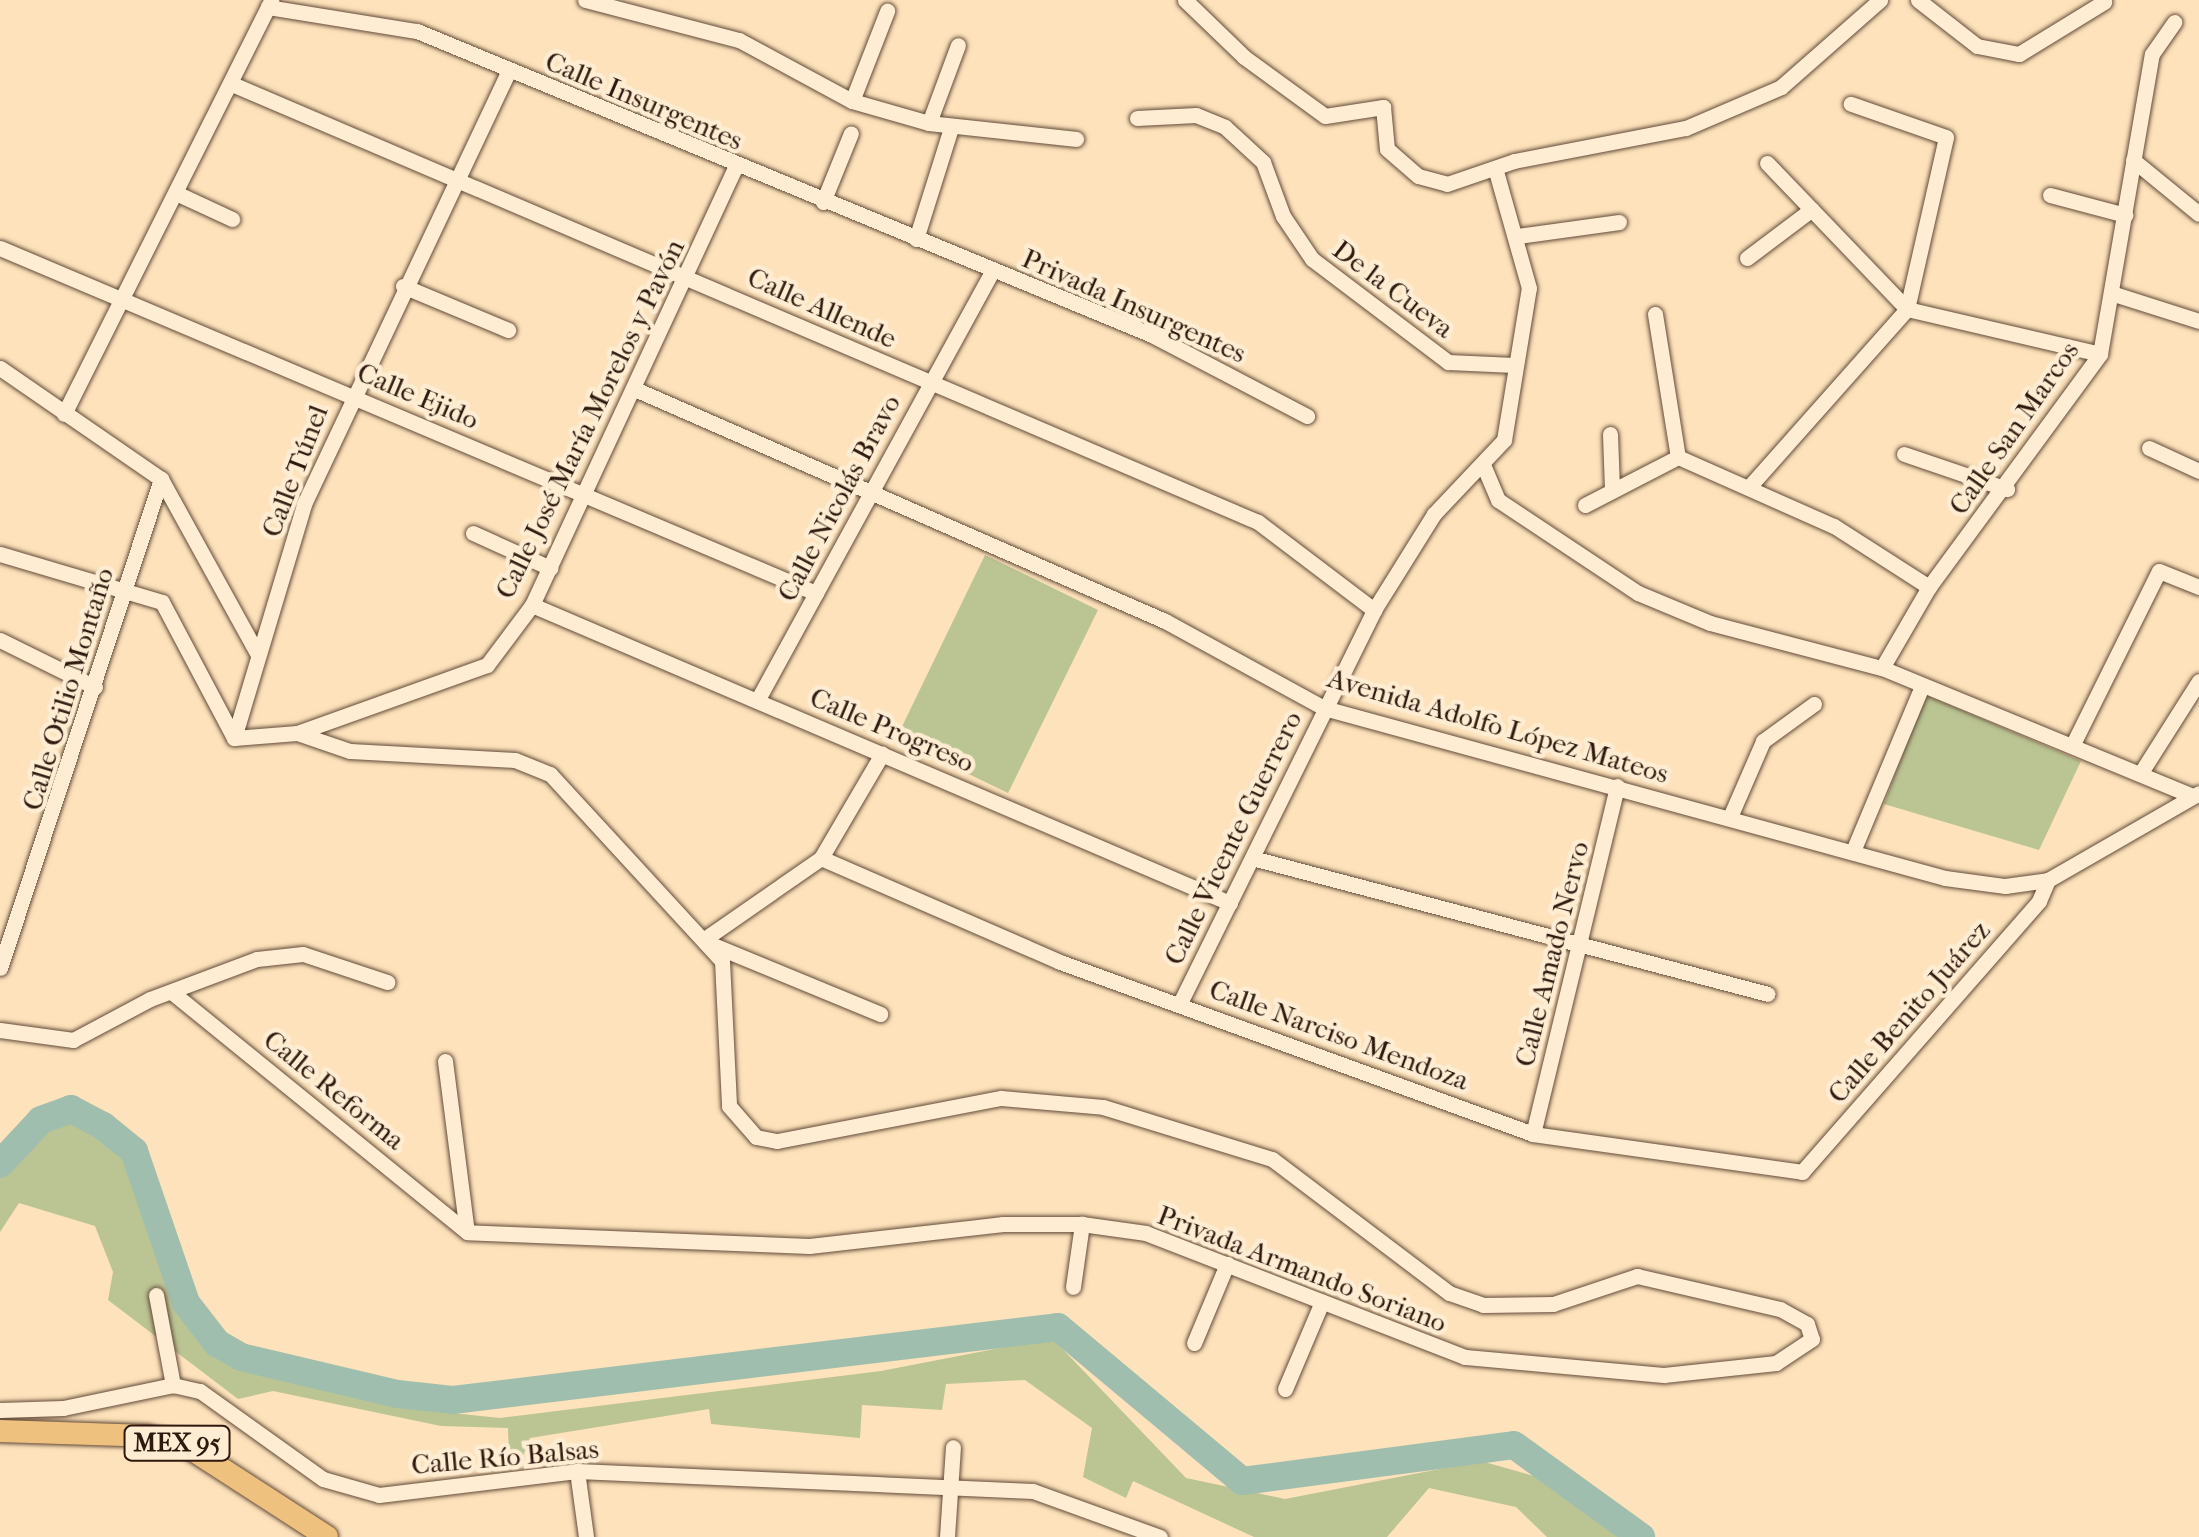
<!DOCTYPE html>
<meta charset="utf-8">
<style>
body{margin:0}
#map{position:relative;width:2199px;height:1537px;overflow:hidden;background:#fde2bb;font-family:"IM FELL French Canon",serif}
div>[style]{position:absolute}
.green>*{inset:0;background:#bbc493}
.river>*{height:28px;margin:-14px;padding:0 14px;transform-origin:14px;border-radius:14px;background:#a0bead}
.roads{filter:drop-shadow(0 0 2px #624a38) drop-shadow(0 0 2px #624a38)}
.street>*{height:15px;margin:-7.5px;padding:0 7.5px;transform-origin:7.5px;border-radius:7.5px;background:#feecd3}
.primary>*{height:22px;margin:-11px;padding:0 11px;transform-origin:11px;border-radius:11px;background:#eec17e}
span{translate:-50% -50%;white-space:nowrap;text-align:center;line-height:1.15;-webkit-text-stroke:9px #feecd3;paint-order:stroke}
.shield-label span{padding:2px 8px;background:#feecd3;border:2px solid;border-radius:8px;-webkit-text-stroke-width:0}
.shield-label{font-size:25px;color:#2f180d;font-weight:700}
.street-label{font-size:28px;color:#2f180d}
</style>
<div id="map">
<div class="green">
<div style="clip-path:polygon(985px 555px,1098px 610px,1008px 793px,896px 739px)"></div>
<div style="clip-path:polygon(1925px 695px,2081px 761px,2039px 850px,1884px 804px)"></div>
<div style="clip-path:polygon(75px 1107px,109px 1113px,130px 1140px,172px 1289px,195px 1323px,225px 1344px,404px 1408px,500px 1418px,881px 1371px,1052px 1338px,1186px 1478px,1285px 1499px,1481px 1461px,1534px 1476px,1618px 1537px,1547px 1537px,1516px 1507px,1429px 1488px,1387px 1537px,1254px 1537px,1133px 1481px,1126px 1498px,1083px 1477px,1092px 1428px,1025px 1380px,946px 1384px,942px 1410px,862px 1405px,860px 1438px,711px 1424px,709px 1409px,530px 1438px,523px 1456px,509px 1458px,508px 1428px,441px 1426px,273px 1391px,238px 1399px,108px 1300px,113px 1272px,95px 1226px,19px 1203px,0 1232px,0 1163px,38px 1126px)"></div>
</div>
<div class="river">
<div style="left:0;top:1164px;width:60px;rotate:-47deg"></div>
<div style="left:41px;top:1120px;width:32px;rotate:-20deg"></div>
<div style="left:71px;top:1109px;width:36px;rotate:28deg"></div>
<div style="left:103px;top:1126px;width:40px;rotate:39deg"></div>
<div style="left:134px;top:1151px;width:161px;rotate:71.1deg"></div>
<div style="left:186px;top:1303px;width:51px;rotate:52.2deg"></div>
<div style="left:217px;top:1343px;width:28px;rotate:30deg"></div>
<div style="left:241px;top:1357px;width:160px;rotate:13.3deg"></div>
<div style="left:397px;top:1394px;width:56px;rotate:6.1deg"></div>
<div style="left:453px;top:1400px;width:609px;rotate:-6.88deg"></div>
<div style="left:1058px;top:1327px;width:240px;rotate:39.9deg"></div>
<div style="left:1242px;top:1481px;width:274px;rotate:-7.5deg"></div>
<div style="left:1514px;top:1445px;width:157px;rotate:35.9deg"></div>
</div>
<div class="roads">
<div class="street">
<div style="left:585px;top:0;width:159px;rotate:14.6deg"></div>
<div style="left:739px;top:40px;width:128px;rotate:28.4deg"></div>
<div style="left:852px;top:101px;width:80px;rotate:15.9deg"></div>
<div style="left:929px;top:123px;width:148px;rotate:6.2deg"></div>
<div style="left:1185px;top:0;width:82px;rotate:44deg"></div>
<div style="left:1244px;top:57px;width:100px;rotate:36.1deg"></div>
<div style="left:1325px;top:116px;width:59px;rotate:-8.8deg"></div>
<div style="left:1383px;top:107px;width:42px;rotate:84.6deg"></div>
<div style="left:1387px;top:149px;width:41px;rotate:41.1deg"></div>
<div style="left:1418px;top:176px;width:30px;rotate:15deg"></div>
<div style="left:1447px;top:184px;width:71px;rotate:-18.9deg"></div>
<div style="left:1514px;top:161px;width:175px;rotate:-10.9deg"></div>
<div style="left:1686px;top:128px;width:103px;rotate:-23.3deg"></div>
<div style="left:1781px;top:87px;width:132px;rotate:-41.3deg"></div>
<div style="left:1918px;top:0;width:75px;rotate:37.9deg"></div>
<div style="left:1977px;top:46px;width:43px;rotate:10.8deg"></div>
<div style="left:2019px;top:54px;width:100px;rotate:-31.5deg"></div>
<div style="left:268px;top:7px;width:151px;rotate:9.2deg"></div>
<div style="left:417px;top:31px;width:795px;rotate:22.47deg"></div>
<div style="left:1152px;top:335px;width:175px;rotate:27.6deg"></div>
<div style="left:232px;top:84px;width:1116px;rotate:23.12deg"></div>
<div style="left:1258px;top:522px;width:146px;rotate:37.2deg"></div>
<div style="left:852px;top:101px;width:97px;rotate:-68.7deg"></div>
<div style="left:1137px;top:118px;width:59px;rotate:-2.9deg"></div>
<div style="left:1196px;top:115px;width:31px;rotate:22deg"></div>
<div style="left:1225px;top:127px;width:52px;rotate:42.6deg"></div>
<div style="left:1263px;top:162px;width:58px;rotate:69.7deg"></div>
<div style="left:1283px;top:216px;width:52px;rotate:56deg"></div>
<div style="left:1312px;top:259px;width:171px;rotate:37.1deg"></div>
<div style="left:1448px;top:362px;width:66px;rotate:2.6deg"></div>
<div style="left:929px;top:123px;width:83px;rotate:-69.6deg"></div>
<div style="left:2133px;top:160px;width:85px;rotate:39.3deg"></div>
<div style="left:1767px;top:163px;width:202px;rotate:46.2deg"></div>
<div style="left:176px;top:193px;width:62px;rotate:24.9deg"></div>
<div style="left:2050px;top:195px;width:78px;rotate:14.9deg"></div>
<div style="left:823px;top:202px;width:74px;rotate:-67.9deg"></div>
<div style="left:1518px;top:236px;width:102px;rotate:-7.9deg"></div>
<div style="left:916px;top:239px;width:116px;rotate:-72.5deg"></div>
<div style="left:0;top:248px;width:886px;rotate:22.92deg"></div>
<div style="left:1747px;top:258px;width:81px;rotate:-37deg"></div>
<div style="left:403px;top:286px;width:114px;rotate:22.7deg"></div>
<div style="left:2111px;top:293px;width:92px;rotate:17.7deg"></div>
<div style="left:1907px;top:309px;width:198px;rotate:13.1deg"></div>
<div style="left:1655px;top:314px;width:145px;rotate:80.9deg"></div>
<div style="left:0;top:368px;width:196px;rotate:34.6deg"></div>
<div style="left:161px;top:479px;width:201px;rotate:61.1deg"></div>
<div style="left:637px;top:390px;width:576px;rotate:23.63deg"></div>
<div style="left:1165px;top:621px;width:181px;rotate:28.7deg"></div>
<div style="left:1324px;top:708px;width:644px;rotate:15.31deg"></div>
<div style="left:1945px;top:878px;width:61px;rotate:7.6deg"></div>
<div style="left:2005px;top:886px;width:43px;rotate:-7.9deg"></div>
<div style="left:2048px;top:880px;width:174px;rotate:-29.9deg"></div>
<div style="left:64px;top:414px;width:463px;rotate:-63.4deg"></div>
<div style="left:1610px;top:434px;width:54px;rotate:87.9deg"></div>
<div style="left:2149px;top:448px;width:55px;rotate:24.7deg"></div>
<div style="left:1904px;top:454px;width:109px;rotate:18.8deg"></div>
<div style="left:1678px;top:457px;width:171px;rotate:23.9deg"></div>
<div style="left:1834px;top:526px;width:113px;rotate:32.7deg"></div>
<div style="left:1484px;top:467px;width:36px;rotate:67deg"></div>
<div style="left:1498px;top:500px;width:168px;rotate:33.6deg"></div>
<div style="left:1638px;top:593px;width:78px;rotate:22.6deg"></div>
<div style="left:1710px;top:623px;width:178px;rotate:14.7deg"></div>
<div style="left:1882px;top:668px;width:335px;rotate:22.4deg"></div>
<div style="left:1749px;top:487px;width:238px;rotate:-48.4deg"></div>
<div style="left:1907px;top:309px;width:176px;rotate:-77.2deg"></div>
<div style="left:1946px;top:137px;width:101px;rotate:-160.8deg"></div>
<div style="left:1585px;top:505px;width:105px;rotate:-27.3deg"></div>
<div style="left:473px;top:533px;width:85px;rotate:24.4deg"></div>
<div style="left:0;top:554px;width:169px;rotate:16.5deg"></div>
<div style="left:162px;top:602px;width:154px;rotate:62.1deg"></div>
<div style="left:234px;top:738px;width:63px;rotate:-4.5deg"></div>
<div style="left:297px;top:733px;width:56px;rotate:18.8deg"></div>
<div style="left:350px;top:751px;width:165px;rotate:3.1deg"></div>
<div style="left:515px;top:760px;width:38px;rotate:22deg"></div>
<div style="left:550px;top:774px;width:254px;rotate:47.4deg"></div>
<div style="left:722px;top:961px;width:145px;rotate:87.2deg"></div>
<div style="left:729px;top:1106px;width:41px;rotate:48.9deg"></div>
<div style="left:756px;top:1137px;width:21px;rotate:11deg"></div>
<div style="left:777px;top:1141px;width:228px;rotate:-10.9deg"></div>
<div style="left:1001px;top:1098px;width:102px;rotate:5deg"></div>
<div style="left:1103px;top:1107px;width:177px;rotate:17.1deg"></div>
<div style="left:1272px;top:1159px;width:222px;rotate:37.1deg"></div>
<div style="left:1449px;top:1293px;width:36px;rotate:19deg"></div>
<div style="left:1483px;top:1305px;width:70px;rotate:-0.8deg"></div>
<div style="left:1553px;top:1304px;width:89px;rotate:-18.4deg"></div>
<div style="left:1637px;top:1276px;width:147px;rotate:13deg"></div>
<div style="left:1780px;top:1309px;width:31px;rotate:29deg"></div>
<div style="left:1807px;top:1324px;width:16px;rotate:72deg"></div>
<div style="left:1812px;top:1339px;width:43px;rotate:146.3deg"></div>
<div style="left:1776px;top:1363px;width:113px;rotate:173.9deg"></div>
<div style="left:1664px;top:1375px;width:200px;rotate:-174.8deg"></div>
<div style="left:1465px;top:1357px;width:342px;rotate:-158.8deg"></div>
<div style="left:1146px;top:1233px;width:65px;rotate:-172deg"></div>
<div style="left:1082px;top:1224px;width:79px;rotate:180deg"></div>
<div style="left:1003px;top:1224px;width:195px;rotate:173.5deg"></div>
<div style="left:809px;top:1246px;width:342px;rotate:-177.7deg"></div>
<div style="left:467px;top:1232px;width:380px;rotate:-140.9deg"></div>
<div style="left:532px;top:605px;width:759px;rotate:23.12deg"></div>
<div style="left:0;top:640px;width:106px;rotate:26.3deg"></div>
<div style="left:1882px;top:668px;width:94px;rotate:-59.9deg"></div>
<div style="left:1929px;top:587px;width:289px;rotate:-53.7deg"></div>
<div style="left:2100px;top:354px;width:304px;rotate:-80.2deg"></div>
<div style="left:2152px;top:54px;width:39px;rotate:-55deg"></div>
<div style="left:758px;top:699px;width:489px;rotate:-61.3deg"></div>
<div style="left:297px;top:733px;width:202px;rotate:-19.7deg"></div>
<div style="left:487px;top:665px;width:75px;rotate:-53.1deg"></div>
<div style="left:532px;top:605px;width:483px;rotate:-65.1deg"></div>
<div style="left:234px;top:738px;width:244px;rotate:-73.3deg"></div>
<div style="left:304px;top:504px;width:480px;rotate:-64.7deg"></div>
<div style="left:2073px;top:744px;width:193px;rotate:-63.6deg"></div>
<div style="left:2159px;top:571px;width:43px;rotate:21.8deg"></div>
<div style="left:2140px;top:774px;width:110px;rotate:-57.6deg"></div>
<div style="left:1730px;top:817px;width:83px;rotate:-66.5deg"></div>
<div style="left:1763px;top:741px;width:63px;rotate:-36deg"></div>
<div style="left:1853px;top:851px;width:179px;rotate:-67.3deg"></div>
<div style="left:821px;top:858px;width:261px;rotate:23.5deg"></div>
<div style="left:1060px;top:962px;width:503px;rotate:19.98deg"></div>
<div style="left:1533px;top:1134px;width:272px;rotate:8deg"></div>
<div style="left:1802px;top:1172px;width:360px;rotate:-48.8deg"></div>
<div style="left:2039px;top:901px;width:23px;rotate:-67deg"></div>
<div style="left:1256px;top:859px;width:529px;rotate:14.77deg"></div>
<div style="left:706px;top:938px;width:140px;rotate:-34.8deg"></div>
<div style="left:821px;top:858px;width:121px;rotate:-59.6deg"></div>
<div style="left:713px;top:945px;width:181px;rotate:22.4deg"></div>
<div style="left:0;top:968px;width:515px;rotate:-71.78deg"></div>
<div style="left:1180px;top:1003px;width:438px;rotate:-63.7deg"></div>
<div style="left:1374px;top:610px;width:113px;rotate:-58deg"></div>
<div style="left:1434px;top:514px;width:102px;rotate:-46.6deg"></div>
<div style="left:1504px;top:440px;width:154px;rotate:-80.7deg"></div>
<div style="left:1529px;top:288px;width:122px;rotate:-105.8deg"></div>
<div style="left:0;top:1030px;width:74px;rotate:7.8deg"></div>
<div style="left:73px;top:1040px;width:87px;rotate:-28deg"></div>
<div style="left:150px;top:999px;width:114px;rotate:-20.5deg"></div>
<div style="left:257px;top:959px;width:46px;rotate:-6.2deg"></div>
<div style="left:303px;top:954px;width:89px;rotate:18.4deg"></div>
<div style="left:445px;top:1061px;width:172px;rotate:82.7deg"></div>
<div style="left:1533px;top:1134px;width:358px;rotate:-76.4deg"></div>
<div style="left:1073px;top:1287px;width:64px;rotate:-81.9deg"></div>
<div style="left:156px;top:1295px;width:92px;rotate:79.3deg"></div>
<div style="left:1194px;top:1343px;width:86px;rotate:-67.3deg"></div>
<div style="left:1285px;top:1389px;width:95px;rotate:-67deg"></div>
<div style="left:0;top:1410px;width:63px;rotate:-1.8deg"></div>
<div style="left:63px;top:1408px;width:112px;rotate:-11.8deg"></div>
<div style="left:173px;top:1385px;width:28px;rotate:13deg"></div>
<div style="left:200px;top:1391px;width:151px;rotate:35.6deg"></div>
<div style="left:323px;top:1479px;width:58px;rotate:15.9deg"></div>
<div style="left:379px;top:1495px;width:199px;rotate:-6.9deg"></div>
<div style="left:577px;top:1471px;width:456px;rotate:2.5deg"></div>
<div style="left:1033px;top:1491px;width:135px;rotate:19.9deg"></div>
<div style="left:577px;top:1471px;width:67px;rotate:82.2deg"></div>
<div style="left:947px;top:1537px;width:90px;rotate:-86.2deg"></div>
</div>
<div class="primary">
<div style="left:0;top:1431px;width:147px;rotate:1.9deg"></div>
<div style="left:147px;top:1436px;width:39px;rotate:13deg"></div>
<div style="left:185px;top:1445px;width:169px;rotate:32.9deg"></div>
</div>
</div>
<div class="shield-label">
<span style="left:177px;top:1443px">MEX 95</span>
</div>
<div class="street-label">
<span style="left:644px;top:101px;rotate:23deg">Calle Insurgentes</span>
<span style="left:1393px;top:289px;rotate:37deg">De la Cueva</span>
<span style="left:1134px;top:306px;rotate:24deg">Privada Insurgentes</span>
<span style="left:822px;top:308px;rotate:24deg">Calle Allende</span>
<span style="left:418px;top:396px;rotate:23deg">Calle Ejido</span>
<span style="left:590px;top:419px;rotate:-64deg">Calle José María Morelos y Pavón</span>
<span style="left:2014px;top:428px;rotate:-55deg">Calle San Marcos</span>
<span style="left:295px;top:471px;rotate:-69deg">Calle Túnel</span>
<span style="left:839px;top:498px;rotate:-62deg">Calle Nicolás Bravo</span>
<span style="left:68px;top:689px;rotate:-73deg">Calle Otilio Montaño</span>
<span style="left:1498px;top:726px;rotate:16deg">Avenida Adolfo López Mateos</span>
<span style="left:892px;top:730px;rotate:23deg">Calle Progreso</span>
<span style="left:1233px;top:838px;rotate:-64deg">Calle Vicente Guerrero</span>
<span style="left:1552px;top:954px;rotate:-76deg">Calle Amado Nervo</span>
<span style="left:1909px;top:1012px;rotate:-49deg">Calle Benito Juárez</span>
<span style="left:1339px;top:1035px;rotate:20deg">Calle Narciso Mendoza</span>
<span style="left:334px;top:1090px;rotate:39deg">Calle Reforma</span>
<span style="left:1302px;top:1269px;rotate:21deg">Privada Armando Soriano</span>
<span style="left:505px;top:1457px;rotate:-5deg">Calle Río Balsas</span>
</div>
</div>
